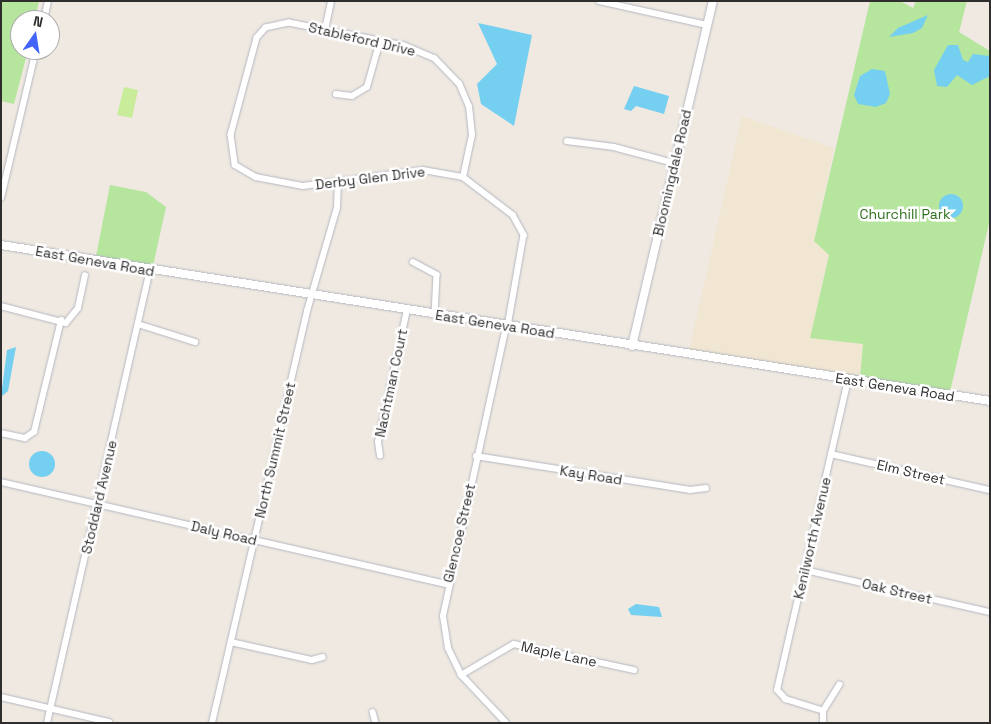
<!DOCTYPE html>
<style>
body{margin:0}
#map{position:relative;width:991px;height:724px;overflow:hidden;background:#efe9e1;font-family:"Space Grotesk",sans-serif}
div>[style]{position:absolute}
.education>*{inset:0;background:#f0e6d1}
.green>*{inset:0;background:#b6e59e}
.pitch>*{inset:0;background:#c9ec9a}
.water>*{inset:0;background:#75cff0}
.round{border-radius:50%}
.roads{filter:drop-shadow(0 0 1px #b4b7c1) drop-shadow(0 0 1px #b4b7c1)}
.street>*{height:5.5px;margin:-2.75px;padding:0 2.75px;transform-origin:2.75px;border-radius:2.75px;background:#fff}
.secondary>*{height:8px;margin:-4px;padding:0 4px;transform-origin:4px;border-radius:4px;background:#fff}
span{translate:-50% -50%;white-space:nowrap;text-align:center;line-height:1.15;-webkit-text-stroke:5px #fff;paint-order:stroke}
.street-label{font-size:14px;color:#2e2e2e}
.park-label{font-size:14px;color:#2c6e1b}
.frame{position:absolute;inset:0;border:2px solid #2e2e2e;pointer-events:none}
.north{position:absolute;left:10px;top:10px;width:50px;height:50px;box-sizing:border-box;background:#fff;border:1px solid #ababab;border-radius:50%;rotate:13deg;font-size:14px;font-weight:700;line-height:20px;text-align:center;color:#2e2e2e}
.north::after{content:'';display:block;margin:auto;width:18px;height:22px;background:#4264fb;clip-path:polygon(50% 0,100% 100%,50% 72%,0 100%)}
</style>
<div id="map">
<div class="education">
<div style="clip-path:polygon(742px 116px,834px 148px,814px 241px,829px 255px,810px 338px,863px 344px,860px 377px,689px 351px)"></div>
</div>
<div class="green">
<div style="clip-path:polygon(1px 1px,39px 1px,35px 20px,20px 20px,20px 50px,28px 50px,14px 104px,1px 101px)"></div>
<div style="clip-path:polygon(870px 1px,900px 1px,913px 8px,916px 1px,967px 1px,959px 32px,990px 51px,990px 219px,950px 392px,860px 377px,863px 344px,810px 338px,829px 255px,814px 241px)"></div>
<div style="clip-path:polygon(110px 185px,146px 192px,166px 207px,153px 266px,96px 256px)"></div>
</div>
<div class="pitch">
<div style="clip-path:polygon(124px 87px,138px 90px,132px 118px,117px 115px)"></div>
</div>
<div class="water">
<div style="clip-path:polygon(928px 15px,922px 28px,913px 33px,889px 37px,898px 28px)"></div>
<div style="clip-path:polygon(478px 23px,532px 35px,514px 126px,481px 104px,477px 84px,497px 64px)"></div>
<div style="clip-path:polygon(948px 45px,958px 45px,963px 60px,968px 62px,973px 54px,990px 56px,990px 76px,972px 85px,957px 75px,947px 87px,937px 86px,934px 70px)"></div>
<div style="clip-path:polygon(872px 69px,885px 71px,890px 94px,886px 103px,876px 107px,858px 104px,854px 95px,860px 76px)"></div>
<div style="clip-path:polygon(634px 86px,669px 96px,664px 114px,636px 106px,631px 111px,624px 109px)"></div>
<div class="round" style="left:939px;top:194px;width:24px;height:24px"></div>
<div style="clip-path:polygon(16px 347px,8px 391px,1px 397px,7px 350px)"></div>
<div class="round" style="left:29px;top:451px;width:26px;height:26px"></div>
<div style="clip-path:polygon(636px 604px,659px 607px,662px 617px,631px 615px,628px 609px)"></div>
</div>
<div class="roads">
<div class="street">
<div style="left:599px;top:1px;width:111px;rotate:12.5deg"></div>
<div style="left:44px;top:20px;width:19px;rotate:-78deg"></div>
<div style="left:325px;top:30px;width:30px;rotate:-78deg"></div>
<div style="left:336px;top:94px;width:16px;rotate:7deg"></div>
<div style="left:352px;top:96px;width:17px;rotate:-31deg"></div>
<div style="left:367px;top:87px;width:48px;rotate:-74.2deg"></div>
<div style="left:567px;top:141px;width:47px;rotate:7.3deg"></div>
<div style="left:614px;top:147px;width:62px;rotate:14.9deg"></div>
<div style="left:463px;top:177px;width:43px;rotate:-77.9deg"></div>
<div style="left:472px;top:135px;width:28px;rotate:-96deg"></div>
<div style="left:469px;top:107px;width:25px;rotate:-113deg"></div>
<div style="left:459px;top:84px;width:35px;rotate:-134deg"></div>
<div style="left:435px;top:59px;width:34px;rotate:-157deg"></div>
<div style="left:404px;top:46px;width:117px;rotate:-168.7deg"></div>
<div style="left:289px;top:23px;width:24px;rotate:168deg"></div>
<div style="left:266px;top:28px;width:13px;rotate:132deg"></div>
<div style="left:257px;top:38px;width:100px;rotate:105deg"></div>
<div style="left:231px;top:135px;width:30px;rotate:82deg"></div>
<div style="left:235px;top:165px;width:24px;rotate:30deg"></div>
<div style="left:256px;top:177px;width:48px;rotate:10.8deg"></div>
<div style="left:303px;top:186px;width:121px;rotate:-7.6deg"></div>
<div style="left:423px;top:170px;width:41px;rotate:9.9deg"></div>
<div style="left:463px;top:177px;width:63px;rotate:37.2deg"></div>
<div style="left:513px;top:215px;width:23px;rotate:61deg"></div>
<div style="left:524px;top:235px;width:93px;rotate:99.9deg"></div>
<div style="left:1px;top:198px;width:152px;rotate:-76.7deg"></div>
<div style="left:413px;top:262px;width:27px;rotate:28deg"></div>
<div style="left:437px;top:275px;width:40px;rotate:92.9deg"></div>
<div style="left:1px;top:306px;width:67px;rotate:14.7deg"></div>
<div style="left:66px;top:323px;width:19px;rotate:-51deg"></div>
<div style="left:78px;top:308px;width:33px;rotate:-78deg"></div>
<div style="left:138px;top:324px;width:60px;rotate:17.5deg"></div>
<div style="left:1px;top:433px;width:25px;rotate:12deg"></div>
<div style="left:25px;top:438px;width:11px;rotate:-34deg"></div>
<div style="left:34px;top:432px;width:115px;rotate:-76.4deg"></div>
<div style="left:831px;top:454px;width:163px;rotate:12.8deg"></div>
<div style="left:380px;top:456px;width:14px;rotate:-98deg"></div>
<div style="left:378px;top:442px;width:135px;rotate:-77.6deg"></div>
<div style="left:476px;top:456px;width:217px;rotate:9deg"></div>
<div style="left:690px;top:490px;width:16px;rotate:-7deg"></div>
<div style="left:1px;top:482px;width:458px;rotate:12.9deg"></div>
<div style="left:805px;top:570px;width:190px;rotate:12.8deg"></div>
<div style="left:231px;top:642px;width:83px;rotate:12.5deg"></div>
<div style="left:312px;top:660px;width:11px;rotate:-15deg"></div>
<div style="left:461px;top:675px;width:61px;rotate:-30.3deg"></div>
<div style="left:514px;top:644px;width:123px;rotate:12.2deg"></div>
<div style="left:1px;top:697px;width:111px;rotate:13deg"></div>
<div style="left:823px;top:711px;width:39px;rotate:-163deg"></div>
<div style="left:786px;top:700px;width:13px;rotate:-132deg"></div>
<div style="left:777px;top:690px;width:318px;rotate:-77.1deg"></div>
<div style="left:823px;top:711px;width:31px;rotate:-58deg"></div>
<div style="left:373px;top:712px;width:11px;rotate:75deg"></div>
<div style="left:47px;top:723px;width:464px;rotate:-77.2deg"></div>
<div style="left:212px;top:723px;width:423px;rotate:-77deg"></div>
<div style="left:307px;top:311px;width:107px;rotate:-73.8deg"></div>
<div style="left:337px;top:208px;width:25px;rotate:-88deg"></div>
<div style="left:506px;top:723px;width:66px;rotate:-133.2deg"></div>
<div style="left:461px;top:675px;width:30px;rotate:-116deg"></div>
<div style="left:448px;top:648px;width:32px;rotate:-99deg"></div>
<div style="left:443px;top:616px;width:297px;rotate:-77.7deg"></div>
<div style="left:823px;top:723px;width:12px;rotate:-90deg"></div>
</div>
<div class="secondary">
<div style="left:1px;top:245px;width:1001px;rotate:8.96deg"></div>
<div style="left:632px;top:346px;width:354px;rotate:-76.8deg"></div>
</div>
</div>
<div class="street-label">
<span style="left:362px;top:39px;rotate:13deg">Stableford Drive</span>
<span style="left:672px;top:173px;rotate:-77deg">Bloomingdale Road</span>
<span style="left:370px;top:178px;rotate:-7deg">Derby Glen Drive</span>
<span style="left:95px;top:261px;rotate:10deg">East Geneva Road</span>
<span style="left:495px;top:324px;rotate:9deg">East Geneva Road</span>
<span style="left:391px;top:383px;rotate:-78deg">Nachtman Court</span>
<span style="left:895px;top:387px;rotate:9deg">East Geneva Road</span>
<span style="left:275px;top:450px;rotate:-77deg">North Summit Street</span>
<span style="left:911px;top:472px;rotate:13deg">Elm Street</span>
<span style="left:591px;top:475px;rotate:9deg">Kay Road</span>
<span style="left:99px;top:497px;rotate:-77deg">Stoddard Avenue</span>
<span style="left:224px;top:533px;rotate:13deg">Daly Road</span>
<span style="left:459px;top:533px;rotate:-77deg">Glencoe Street</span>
<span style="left:812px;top:538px;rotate:-77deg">Kenilworth Avenue</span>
<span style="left:897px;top:591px;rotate:13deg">Oak Street</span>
<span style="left:559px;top:654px;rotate:12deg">Maple Lane</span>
</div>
<div class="park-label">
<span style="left:905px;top:214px">Churchill Park</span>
</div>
<div class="frame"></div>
<div class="north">N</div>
</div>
